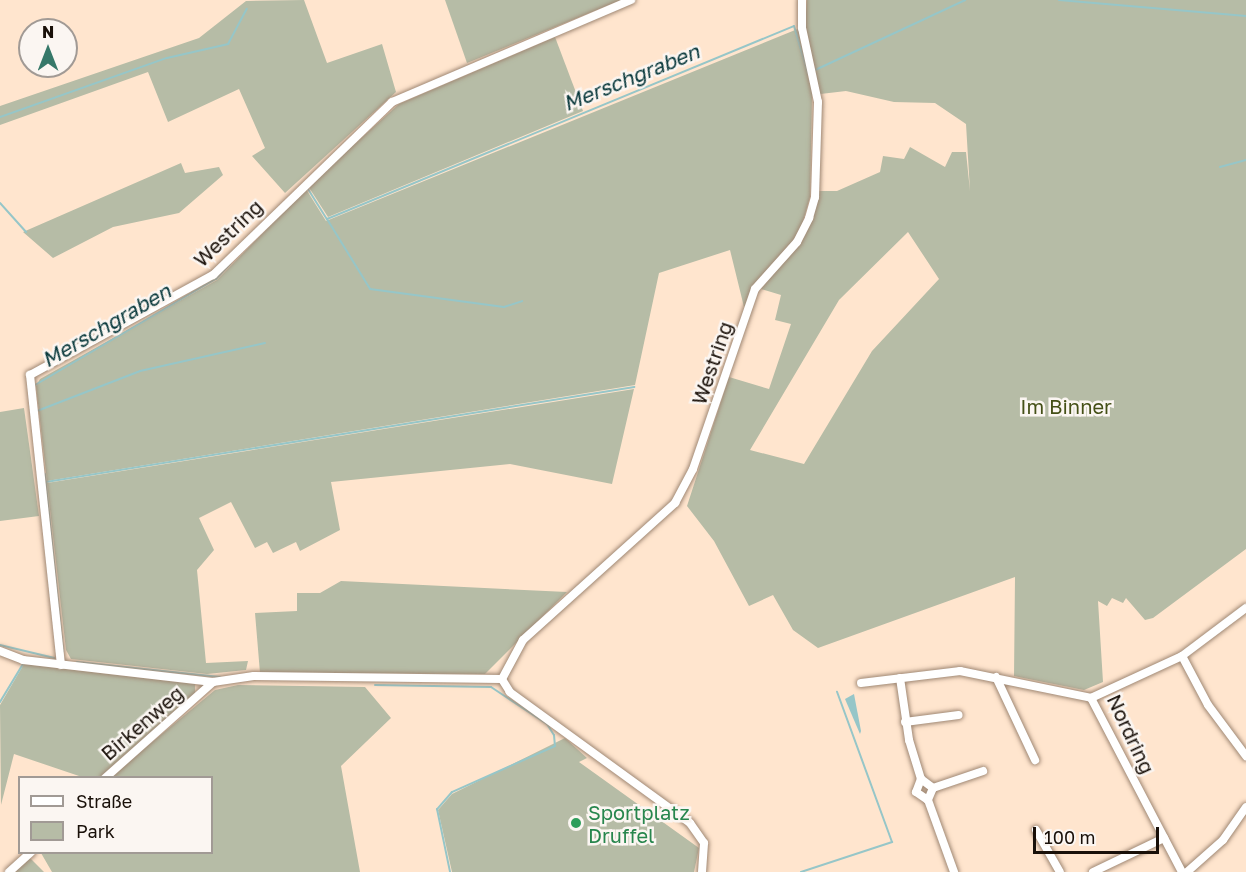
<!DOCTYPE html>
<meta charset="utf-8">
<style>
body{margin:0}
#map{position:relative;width:1246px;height:872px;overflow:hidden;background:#ffe5ce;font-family:"Golos Text",sans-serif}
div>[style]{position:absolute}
.green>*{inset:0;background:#b6bca6}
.water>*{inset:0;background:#96c6c8}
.stream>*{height:2px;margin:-1px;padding:0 1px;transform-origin:1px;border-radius:1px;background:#96c6c8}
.roads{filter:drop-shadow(0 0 2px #a08874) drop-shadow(0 0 2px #a08874)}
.street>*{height:8px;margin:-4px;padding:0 4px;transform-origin:4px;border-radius:4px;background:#fff}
.dots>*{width:16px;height:16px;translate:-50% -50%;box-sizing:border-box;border:3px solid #fbf6f2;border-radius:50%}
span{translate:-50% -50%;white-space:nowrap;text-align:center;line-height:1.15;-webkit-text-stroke:5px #fbf6f2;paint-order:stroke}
.street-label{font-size:20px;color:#191009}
.park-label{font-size:20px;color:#455017}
.leisure-label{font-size:20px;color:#27864d}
.left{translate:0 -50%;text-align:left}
.water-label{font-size:21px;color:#08383b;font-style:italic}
.legend{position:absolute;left:18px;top:776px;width:195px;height:78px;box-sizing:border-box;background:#fbf6f2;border:2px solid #a19a95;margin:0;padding:8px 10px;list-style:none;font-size:18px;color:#191009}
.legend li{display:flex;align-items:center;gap:12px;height:30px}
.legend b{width:30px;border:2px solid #a19a95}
.north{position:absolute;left:18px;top:18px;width:60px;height:60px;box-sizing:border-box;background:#fbf6f2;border:2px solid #a19a95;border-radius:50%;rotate:0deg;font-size:16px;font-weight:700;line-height:24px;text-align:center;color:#191009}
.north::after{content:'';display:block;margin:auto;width:21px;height:27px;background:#367869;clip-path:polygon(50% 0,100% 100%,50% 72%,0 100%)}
.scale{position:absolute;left:1033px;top:827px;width:126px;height:27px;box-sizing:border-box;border:3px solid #191009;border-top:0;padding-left:8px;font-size:18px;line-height:21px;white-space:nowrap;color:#191009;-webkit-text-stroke:4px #fbf6f2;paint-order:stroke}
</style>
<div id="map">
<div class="green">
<div style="clip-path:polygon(304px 0,327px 63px,382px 44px,396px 92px,285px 193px,252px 156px,265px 148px,239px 89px,168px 122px,148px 72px,0 125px,0 106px,199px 38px,246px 1px)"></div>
<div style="clip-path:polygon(445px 0,621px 0,467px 63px)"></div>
<div style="clip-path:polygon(evenodd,807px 0,1246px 0,1246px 549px,1153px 618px,1145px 620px,1126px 598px,1123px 603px,1112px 598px,1107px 606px,1098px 601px,1103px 682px,1084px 690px,1014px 676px,1015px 577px,818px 648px,793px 630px,773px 595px,749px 606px,714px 541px,687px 506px,729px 377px,769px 389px,791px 324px,775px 320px,781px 295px,761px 289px,798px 244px,818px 191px,837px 191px,880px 172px,883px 156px,904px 159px,910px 147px,945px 167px,952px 152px,966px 152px,970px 191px,966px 124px,935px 103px,894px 102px,846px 91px,812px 95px,810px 197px,800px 232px,744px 307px,730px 250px,659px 273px,635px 385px,47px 481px,36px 386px,40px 379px,217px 280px,306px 189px,326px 221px,805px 26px,807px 0,908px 232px,939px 279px,872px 351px,804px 464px,750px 450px,839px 300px,908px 232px)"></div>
<div style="clip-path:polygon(555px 37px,583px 111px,328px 217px,308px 186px,399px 104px)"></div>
<div style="clip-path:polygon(181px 163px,185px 173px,219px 167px,223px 175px,179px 213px,113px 227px,53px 258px,23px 232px)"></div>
<div style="clip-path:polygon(634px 389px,612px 484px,510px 464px,331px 482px,340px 530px,300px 551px,296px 542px,273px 553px,267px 542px,255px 548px,231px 502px,199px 518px,214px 550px,197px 570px,206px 663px,248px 661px,246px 670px,207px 674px,71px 659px,66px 650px,47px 483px)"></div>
<div style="clip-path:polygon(24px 408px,39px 516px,0 521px,0 412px)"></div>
<div style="clip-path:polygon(341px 581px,567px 592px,485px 674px,260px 673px,255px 613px,297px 611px,297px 593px,320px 593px)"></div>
<div style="clip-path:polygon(24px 664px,195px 684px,195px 693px,101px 777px,82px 777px,14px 754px,1px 805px,0 705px)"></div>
<div style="clip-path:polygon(238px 685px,365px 687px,391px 718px,341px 766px,360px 872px,52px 872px,41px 853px,212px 852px,212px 778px,110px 777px,215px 690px)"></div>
<div style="clip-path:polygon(565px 738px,587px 758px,579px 762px,699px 848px,694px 872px,452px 872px,438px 810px,452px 794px)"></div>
<div style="clip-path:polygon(30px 858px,44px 872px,15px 872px)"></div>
</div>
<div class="water">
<div style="clip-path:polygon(854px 694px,861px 731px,860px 734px,845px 699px)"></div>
</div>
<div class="stream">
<div style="left:1059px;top:0;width:188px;rotate:4.9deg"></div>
<div style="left:813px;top:71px;width:168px;rotate:-25deg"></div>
<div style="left:0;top:117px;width:177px;rotate:-19.5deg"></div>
<div style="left:167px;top:58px;width:63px;rotate:-12.9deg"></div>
<div style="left:228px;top:44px;width:40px;rotate:-62deg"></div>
<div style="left:1220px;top:167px;width:27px;rotate:-15deg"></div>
<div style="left:308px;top:189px;width:36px;rotate:58deg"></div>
<div style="left:327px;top:219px;width:505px;rotate:-22.45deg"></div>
<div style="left:794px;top:26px;width:50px;rotate:73.7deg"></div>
<div style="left:0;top:203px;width:39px;rotate:48deg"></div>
<div style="left:327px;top:219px;width:82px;rotate:58.4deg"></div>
<div style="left:370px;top:289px;width:135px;rotate:7.7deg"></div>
<div style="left:504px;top:307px;width:19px;rotate:-18deg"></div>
<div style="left:35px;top:385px;width:210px;rotate:-30.4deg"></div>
<div style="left:216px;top:279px;width:21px;rotate:-47deg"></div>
<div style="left:37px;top:411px;width:110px;rotate:-21.2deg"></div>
<div style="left:140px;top:371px;width:128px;rotate:-12.6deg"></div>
<div style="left:45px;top:474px;width:178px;rotate:84.2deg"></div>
<div style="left:46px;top:482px;width:596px;rotate:-9.18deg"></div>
<div style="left:0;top:645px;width:56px;rotate:13.5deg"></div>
<div style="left:77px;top:662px;width:144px;rotate:6deg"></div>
<div style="left:375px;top:685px;width:116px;rotate:1deg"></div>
<div style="left:491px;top:687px;width:67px;rotate:33.5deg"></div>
<div style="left:547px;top:724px;width:13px;rotate:58deg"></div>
<div style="left:554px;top:735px;width:11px;rotate:85deg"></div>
<div style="left:555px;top:746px;width:113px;rotate:155.9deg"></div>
<div style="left:452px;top:792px;width:23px;rotate:131deg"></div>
<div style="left:437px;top:809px;width:64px;rotate:78.3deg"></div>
<div style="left:0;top:702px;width:44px;rotate:-58.8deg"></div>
<div style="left:801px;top:872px;width:96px;rotate:-18.2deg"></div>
<div style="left:892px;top:842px;width:160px;rotate:-110.1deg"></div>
</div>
<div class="roads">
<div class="street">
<div style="left:0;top:651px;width:25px;rotate:21deg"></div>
<div style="left:23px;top:660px;width:191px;rotate:6.6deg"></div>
<div style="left:213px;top:682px;width:41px;rotate:-8.3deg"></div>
<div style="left:254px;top:676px;width:248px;rotate:0.7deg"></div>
<div style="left:1182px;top:656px;width:55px;rotate:62deg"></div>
<div style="left:1208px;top:705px;width:64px;rotate:53.3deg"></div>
<div style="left:61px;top:665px;width:292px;rotate:-96.1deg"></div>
<div style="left:30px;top:375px;width:209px;rotate:-28.7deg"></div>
<div style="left:213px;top:275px;width:249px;rotate:-44deg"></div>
<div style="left:392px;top:102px;width:260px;rotate:-23.1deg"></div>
<div style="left:996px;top:677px;width:92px;rotate:64.8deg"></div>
<div style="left:900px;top:678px;width:63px;rotate:81.7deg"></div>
<div style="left:909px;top:740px;width:41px;rotate:72.9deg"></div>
<div style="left:921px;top:779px;width:15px;rotate:37deg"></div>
<div style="left:933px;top:788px;width:13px;rotate:113deg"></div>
<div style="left:928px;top:800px;width:77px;rotate:70.1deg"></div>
<div style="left:861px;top:683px;width:100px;rotate:-6.9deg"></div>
<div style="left:960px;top:671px;width:134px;rotate:11.6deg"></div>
<div style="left:1091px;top:698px;width:196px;rotate:62.4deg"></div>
<div style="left:1091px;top:698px;width:100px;rotate:-24.8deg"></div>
<div style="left:1182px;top:656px;width:80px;rotate:-36.9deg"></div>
<div style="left:905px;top:722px;width:54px;rotate:-7.4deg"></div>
<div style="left:105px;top:778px;width:144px;rotate:-41.6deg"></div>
<div style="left:921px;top:779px;width:14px;rotate:111deg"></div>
<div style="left:916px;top:792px;width:14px;rotate:34deg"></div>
<div style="left:933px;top:788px;width:53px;rotate:-18.8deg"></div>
<div style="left:1036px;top:830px;width:48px;rotate:60.3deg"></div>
<div style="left:9px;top:872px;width:30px;rotate:-42deg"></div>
<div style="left:702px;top:872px;width:29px;rotate:-86deg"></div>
<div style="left:704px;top:843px;width:24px;rotate:-125deg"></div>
<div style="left:690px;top:823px;width:223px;rotate:-144deg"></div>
<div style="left:510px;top:692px;width:15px;rotate:-122deg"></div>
<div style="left:502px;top:679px;width:44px;rotate:-61.7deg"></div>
<div style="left:523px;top:640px;width:205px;rotate:-42deg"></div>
<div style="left:675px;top:503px;width:38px;rotate:-62deg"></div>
<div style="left:693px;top:469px;width:190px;rotate:-71deg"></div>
<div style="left:755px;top:289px;width:63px;rotate:-48.2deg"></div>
<div style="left:797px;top:242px;width:27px;rotate:-63deg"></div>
<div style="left:809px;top:218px;width:22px;rotate:-74deg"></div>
<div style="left:815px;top:197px;width:95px;rotate:-88.2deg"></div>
<div style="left:818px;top:102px;width:76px;rotate:-102.2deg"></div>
<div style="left:802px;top:28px;width:28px;rotate:-90deg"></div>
<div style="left:1093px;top:872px;width:79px;rotate:-25.6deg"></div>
<div style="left:1187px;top:872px;width:48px;rotate:-41.6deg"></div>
<div style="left:1223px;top:840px;width:40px;rotate:-55.1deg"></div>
</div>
</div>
<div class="dots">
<div style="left:576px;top:823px;background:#2e9e5b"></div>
</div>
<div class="street-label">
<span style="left:228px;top:233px;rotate:-44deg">Westring</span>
<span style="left:712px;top:363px;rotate:-71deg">Westring</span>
<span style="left:142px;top:723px;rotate:-41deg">Birkenweg</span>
<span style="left:1131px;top:734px;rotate:65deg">Nordring</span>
</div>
<div class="park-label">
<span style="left:1066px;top:406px">Im Binner</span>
</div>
<div class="leisure-label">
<span class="left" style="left:588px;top:824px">Sportplatz<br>Druffel</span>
</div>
<div class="water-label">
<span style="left:631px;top:77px;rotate:-22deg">Merschgraben</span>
<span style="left:106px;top:325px;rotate:-30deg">Merschgraben</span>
</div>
<ul class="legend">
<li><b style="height:8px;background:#fff"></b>Straße</li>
<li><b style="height:16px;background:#b6bca6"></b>Park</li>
</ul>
<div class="north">N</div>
<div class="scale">100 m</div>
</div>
